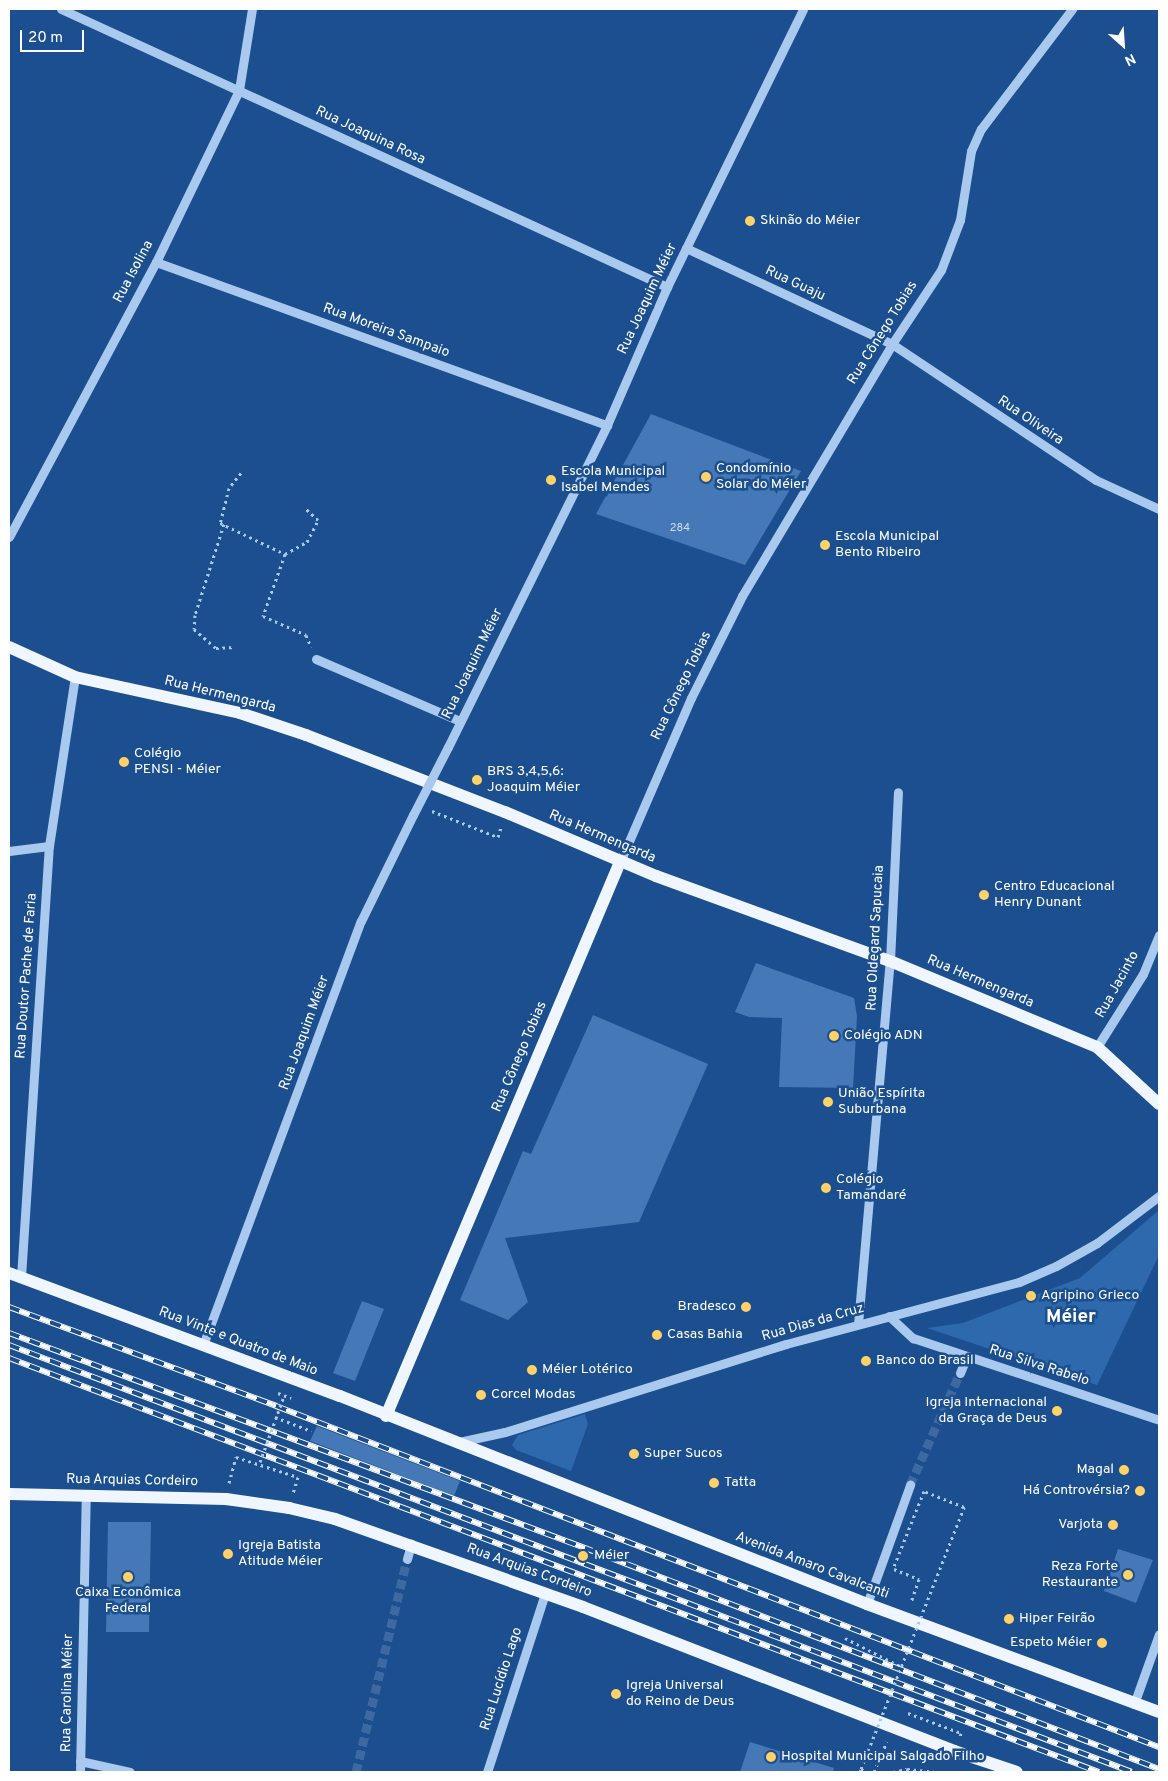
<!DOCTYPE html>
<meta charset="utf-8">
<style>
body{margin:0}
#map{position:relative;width:1168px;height:1781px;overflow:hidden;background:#1b4f8f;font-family:Overpass,sans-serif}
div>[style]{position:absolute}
.green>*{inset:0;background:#2e69ad}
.building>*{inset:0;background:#4478b7}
.minor-tunnel>*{height:9px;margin-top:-4.5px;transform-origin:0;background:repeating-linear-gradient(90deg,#3d69a0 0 9px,transparent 0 13.5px)}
.path>*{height:3px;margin-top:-1.5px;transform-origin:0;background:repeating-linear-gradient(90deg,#a9c9ee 0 2.5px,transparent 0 6.5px)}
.minor>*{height:9px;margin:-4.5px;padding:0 4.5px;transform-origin:4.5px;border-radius:4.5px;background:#a9c9ee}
.major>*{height:12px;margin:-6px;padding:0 6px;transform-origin:6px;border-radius:6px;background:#f0f6ff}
.rail>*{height:5.5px;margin-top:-2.75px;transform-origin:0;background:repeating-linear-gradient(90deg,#1b4f8f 0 11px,#fff 0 22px);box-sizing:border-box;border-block:1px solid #fff}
.path-bridge>*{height:3px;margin-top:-1.5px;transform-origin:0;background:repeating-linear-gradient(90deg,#a9c9ee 0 2.5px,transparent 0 6.5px)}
.minor-bridge>*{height:9px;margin:-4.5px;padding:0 4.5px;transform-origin:4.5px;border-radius:4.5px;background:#a9c9ee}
.dots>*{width:14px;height:14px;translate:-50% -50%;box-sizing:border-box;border:2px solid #1b4f8f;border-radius:50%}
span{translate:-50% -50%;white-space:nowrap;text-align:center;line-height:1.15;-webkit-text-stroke:5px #1b4f8f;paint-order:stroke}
.number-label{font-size:11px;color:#d0dded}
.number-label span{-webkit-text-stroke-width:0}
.street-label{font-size:14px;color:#fff}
.poi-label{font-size:14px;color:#fff}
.left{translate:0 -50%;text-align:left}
.right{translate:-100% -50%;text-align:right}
.district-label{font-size:19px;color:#fff;font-weight:700}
.frame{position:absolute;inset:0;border:10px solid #fff;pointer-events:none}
.north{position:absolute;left:1098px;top:20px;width:50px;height:50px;-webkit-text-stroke:4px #1b4f8f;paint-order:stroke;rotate:154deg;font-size:14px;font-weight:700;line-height:20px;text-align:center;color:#fff}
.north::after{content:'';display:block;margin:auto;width:18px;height:22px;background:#fff;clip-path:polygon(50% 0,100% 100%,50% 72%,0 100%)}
.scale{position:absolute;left:20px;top:30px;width:64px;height:22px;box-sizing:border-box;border:2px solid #fff;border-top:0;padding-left:6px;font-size:15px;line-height:18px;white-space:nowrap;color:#fff;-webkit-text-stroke:4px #1b4f8f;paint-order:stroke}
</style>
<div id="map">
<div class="green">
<div style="clip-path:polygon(1159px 1210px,1159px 1255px,1097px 1385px,927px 1328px,963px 1323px,1080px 1278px)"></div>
<div style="clip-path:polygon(585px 1414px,588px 1424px,571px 1471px,516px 1450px,512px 1445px,518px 1435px)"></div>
</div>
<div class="building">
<div style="clip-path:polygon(651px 414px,801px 471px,745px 565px,596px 514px)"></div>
<div style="clip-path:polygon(756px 963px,854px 998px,857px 1016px,853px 1088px,779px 1087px,782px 1018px,749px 1017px,735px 1012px)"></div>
<div style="clip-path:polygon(593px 1015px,708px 1064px,639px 1222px,505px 1238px,528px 1302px,508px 1320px,460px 1300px,523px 1151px,531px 1154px)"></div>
<div style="clip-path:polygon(362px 1301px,384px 1309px,355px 1381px,333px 1373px)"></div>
<div style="clip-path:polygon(317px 1426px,460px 1481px,454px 1496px,310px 1441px)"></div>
<div style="clip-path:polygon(108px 1522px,151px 1522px,149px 1632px,106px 1632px)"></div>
<div style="clip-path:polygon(1118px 1549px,1153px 1560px,1136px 1603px,1104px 1591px)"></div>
<div style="clip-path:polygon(750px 1742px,834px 1768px,833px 1772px,740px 1772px)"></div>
</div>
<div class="minor-tunnel">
<div style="left:910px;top:1485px;width:123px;rotate:-65.9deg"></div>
<div style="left:356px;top:1772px;width:219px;rotate:-76.5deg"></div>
</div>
<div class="path">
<div style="left:241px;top:473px;width:19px;rotate:129deg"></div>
<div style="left:229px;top:488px;width:36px;rotate:104deg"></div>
<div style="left:220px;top:523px;width:72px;rotate:25.5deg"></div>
<div style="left:285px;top:554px;width:66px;rotate:109.5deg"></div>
<div style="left:263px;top:616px;width:47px;rotate:23.8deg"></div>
<div style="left:306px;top:635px;width:13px;rotate:67deg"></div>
<div style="left:224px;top:524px;width:96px;rotate:107.7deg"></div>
<div style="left:195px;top:615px;width:14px;rotate:94deg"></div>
<div style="left:194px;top:629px;width:29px;rotate:41deg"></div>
<div style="left:216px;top:648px;width:19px;rotate:-3deg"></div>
<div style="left:285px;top:554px;width:25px;rotate:-29deg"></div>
<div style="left:307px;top:542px;width:25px;rotate:-63deg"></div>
<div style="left:318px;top:520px;width:16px;rotate:-137deg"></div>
<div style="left:432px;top:811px;width:71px;rotate:21.5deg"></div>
<div style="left:498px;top:837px;width:10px;rotate:-73deg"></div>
<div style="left:278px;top:1393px;width:14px;rotate:21deg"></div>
<div style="left:275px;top:1417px;width:39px;rotate:21deg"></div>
<div style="left:229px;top:1483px;width:27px;rotate:-75deg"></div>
<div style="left:236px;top:1457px;width:65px;rotate:17.9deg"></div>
<div style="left:298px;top:1477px;width:17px;rotate:107deg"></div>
<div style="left:894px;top:1569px;width:27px;rotate:22deg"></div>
<div style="left:919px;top:1579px;width:24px;rotate:109deg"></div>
<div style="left:845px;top:1638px;width:64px;rotate:27deg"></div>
<div style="left:908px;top:1713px;width:57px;rotate:20.7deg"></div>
<div style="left:961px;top:1733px;width:4px;rotate:104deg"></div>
<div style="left:860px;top:1772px;width:3px;rotate:-72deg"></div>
<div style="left:861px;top:1769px;width:7px;rotate:27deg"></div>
<div style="left:874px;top:1772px;width:33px;rotate:-67deg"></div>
<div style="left:893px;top:1772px;width:14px;rotate:-12deg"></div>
<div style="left:907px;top:1769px;width:27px;rotate:6deg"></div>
</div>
<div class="minor">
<div style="left:61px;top:9px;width:667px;rotate:24.64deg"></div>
<div style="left:686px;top:248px;width:227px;rotate:25deg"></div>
<div style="left:892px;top:344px;width:245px;rotate:33.7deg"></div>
<div style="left:1096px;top:480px;width:69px;rotate:24.7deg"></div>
<div style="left:156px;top:262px;width:480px;rotate:19.9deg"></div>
<div style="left:9px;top:537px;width:312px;rotate:-61.9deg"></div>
<div style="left:156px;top:262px;width:191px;rotate:-64.2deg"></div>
<div style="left:239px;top:90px;width:82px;rotate:-80.9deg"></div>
<div style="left:316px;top:659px;width:157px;rotate:23.3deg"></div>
<div style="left:448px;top:747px;width:359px;rotate:-63.7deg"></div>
<div style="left:607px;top:425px;width:150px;rotate:-66.5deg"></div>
<div style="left:667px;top:287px;width:309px;rotate:-63.9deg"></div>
<div style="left:9px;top:851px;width:40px;rotate:-7.1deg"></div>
<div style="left:620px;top:862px;width:179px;rotate:-66.6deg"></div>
<div style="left:691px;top:698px;width:114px;rotate:-63.4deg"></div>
<div style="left:742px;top:596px;width:293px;rotate:-59.2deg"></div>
<div style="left:892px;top:344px;width:89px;rotate:-56.5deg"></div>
<div style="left:941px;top:270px;width:53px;rotate:-69.2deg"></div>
<div style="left:960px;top:220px;width:70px;rotate:-80.9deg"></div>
<div style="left:971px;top:151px;width:24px;rotate:-66deg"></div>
<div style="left:981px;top:129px;width:151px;rotate:-52.8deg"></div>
<div style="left:1097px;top:1047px;width:86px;rotate:-57.8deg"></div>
<div style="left:1143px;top:974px;width:42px;rotate:-67.7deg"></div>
<div style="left:21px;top:1277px;width:432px;rotate:-86.3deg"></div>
<div style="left:49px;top:846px;width:171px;rotate:-81.3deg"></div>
<div style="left:889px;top:1316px;width:33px;rotate:43deg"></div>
<div style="left:913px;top:1338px;width:259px;rotate:18.4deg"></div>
<div style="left:858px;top:1324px;width:364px;rotate:-85deg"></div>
<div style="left:890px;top:961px;width:169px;rotate:-87.3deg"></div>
<div style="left:203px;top:1345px;width:452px;rotate:-69.6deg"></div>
<div style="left:361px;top:921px;width:118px;rotate:-63.9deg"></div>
<div style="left:960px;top:1373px;width:18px;rotate:-68deg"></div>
<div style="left:459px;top:1442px;width:47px;rotate:-12.3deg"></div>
<div style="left:505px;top:1432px;width:294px;rotate:-17.4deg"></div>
<div style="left:786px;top:1344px;width:241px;rotate:-14.9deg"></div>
<div style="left:1019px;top:1282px;width:40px;rotate:-23.4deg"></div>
<div style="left:1056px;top:1266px;width:47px;rotate:-29.3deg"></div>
<div style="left:1097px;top:1243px;width:78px;rotate:-37.2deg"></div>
<div style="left:407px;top:1559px;width:16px;rotate:-75deg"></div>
<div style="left:867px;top:1604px;width:127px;rotate:-70.1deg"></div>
<div style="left:1134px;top:1704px;width:74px;rotate:-70.3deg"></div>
<div style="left:80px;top:1761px;width:51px;rotate:12.4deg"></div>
<div style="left:80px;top:1772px;width:277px;rotate:-88.8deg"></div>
<div style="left:487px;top:1772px;width:187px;rotate:-72deg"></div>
</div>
<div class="major">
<div style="left:9px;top:647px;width:72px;rotate:24.4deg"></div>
<div style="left:75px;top:677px;width:169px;rotate:12.3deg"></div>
<div style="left:240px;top:713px;width:70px;rotate:18.4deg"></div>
<div style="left:306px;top:735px;width:213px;rotate:21.2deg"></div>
<div style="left:505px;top:812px;width:164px;rotate:23deg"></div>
<div style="left:656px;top:876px;width:249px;rotate:20deg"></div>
<div style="left:890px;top:961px;width:224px;rotate:22.6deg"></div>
<div style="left:1097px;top:1047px;width:84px;rotate:42.6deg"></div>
<div style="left:9px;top:1273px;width:353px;rotate:20.4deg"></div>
<div style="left:340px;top:1396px;width:567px;rotate:21.54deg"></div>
<div style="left:867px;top:1604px;width:311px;rotate:20.3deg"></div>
<div style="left:386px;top:1416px;width:601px;rotate:-67.1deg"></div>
<div style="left:9px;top:1494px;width:217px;rotate:1.3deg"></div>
<div style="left:226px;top:1499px;width:64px;rotate:8.1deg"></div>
<div style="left:289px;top:1508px;width:47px;rotate:13.4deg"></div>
<div style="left:335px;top:1519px;width:263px;rotate:19.5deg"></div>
<div style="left:583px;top:1607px;width:398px;rotate:21.2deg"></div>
<div style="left:954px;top:1751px;width:66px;rotate:18.4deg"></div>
</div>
<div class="rail">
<div style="left:9px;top:1307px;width:285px;rotate:20.3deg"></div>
<div style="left:276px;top:1406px;width:947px;rotate:21.12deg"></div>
<div style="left:9px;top:1333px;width:615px;rotate:20.47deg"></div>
<div style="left:585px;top:1548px;width:615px;rotate:21.06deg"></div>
<div style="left:9px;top:1345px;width:1201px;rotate:20.82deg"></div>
<div style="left:9px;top:1358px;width:1166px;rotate:20.8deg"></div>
</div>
<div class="path-bridge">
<div style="left:260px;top:1462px;width:70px;rotate:-70deg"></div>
<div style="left:861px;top:1769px;width:282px;rotate:-68.5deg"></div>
<div style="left:964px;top:1507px;width:43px;rotate:-158.2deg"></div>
<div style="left:924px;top:1491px;width:84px;rotate:111.7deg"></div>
</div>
<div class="minor-bridge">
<div style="left:413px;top:815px;width:76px;rotate:-62.8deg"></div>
</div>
<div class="dots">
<div style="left:750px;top:221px;background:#ffd166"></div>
<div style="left:706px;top:477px;background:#ffd166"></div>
<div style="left:551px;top:480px;background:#ffd166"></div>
<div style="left:825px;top:545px;background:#ffd166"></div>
<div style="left:124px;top:762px;background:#ffd166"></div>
<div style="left:477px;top:780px;background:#ffd166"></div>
<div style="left:984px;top:895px;background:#ffd166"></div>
<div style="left:834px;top:1036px;background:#ffd166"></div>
<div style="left:828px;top:1102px;background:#ffd166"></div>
<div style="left:826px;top:1188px;background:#ffd166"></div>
<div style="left:1031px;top:1296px;background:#ffd166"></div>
<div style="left:746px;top:1307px;background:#ffd166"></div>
<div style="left:657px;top:1335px;background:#ffd166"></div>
<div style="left:866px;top:1361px;background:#ffd166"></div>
<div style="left:532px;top:1370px;background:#ffd166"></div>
<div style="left:481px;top:1395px;background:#ffd166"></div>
<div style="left:1057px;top:1411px;background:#ffd166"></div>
<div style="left:634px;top:1454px;background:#ffd166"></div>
<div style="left:1124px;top:1470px;background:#ffd166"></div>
<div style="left:714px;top:1483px;background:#ffd166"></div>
<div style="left:1140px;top:1491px;background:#ffd166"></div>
<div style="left:1113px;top:1525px;background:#ffd166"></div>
<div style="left:228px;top:1554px;background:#ffd166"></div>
<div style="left:583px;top:1556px;background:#ffd166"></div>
<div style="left:1128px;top:1575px;background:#ffd166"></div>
<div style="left:128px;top:1577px;background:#ffd166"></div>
<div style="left:1009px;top:1619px;background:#ffd166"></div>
<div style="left:1102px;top:1643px;background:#ffd166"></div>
<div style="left:616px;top:1694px;background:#ffd166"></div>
<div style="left:771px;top:1757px;background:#ffd166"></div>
</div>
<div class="number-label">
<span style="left:680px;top:528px">284</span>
</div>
<div class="street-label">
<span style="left:370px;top:136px;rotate:25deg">Rua Joaquina Rosa</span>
<span style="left:134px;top:272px;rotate:-62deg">Rua Isolina</span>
<span style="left:795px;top:284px;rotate:25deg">Rua Guaju</span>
<span style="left:648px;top:299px;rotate:-65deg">Rua Joaquim Méier</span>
<span style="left:386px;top:331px;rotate:20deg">Rua Moreira Sampaio</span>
<span style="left:883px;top:333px;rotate:-58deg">Rua Cônego Tobias</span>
<span style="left:1030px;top:421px;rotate:34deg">Rua Oliveira</span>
<span style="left:473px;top:664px;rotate:-64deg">Rua Joaquim Méier</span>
<span style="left:682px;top:686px;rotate:-64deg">Rua Cônego Tobias</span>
<span style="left:220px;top:695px;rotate:14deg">Rua Hermengarda</span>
<span style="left:602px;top:837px;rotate:23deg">Rua Hermengarda</span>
<span style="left:876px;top:938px;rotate:-87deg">Rua Oldegard Sapucaia</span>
<span style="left:27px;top:976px;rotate:-86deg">Rua Doutor Pache de Faria</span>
<span style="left:980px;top:982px;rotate:23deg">Rua Hermengarda</span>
<span style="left:1118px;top:985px;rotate:-61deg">Rua Jacinto</span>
<span style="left:305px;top:1033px;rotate:-70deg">Rua Joaquim Méier</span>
<span style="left:520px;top:1057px;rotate:-67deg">Rua Cônego Tobias</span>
<span style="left:813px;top:1323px;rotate:-16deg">Rua Dias da Cruz</span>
<span style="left:238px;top:1342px;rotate:21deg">Rua Vinte e Quatro de Maio</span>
<span style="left:1039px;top:1366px;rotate:18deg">Rua Silva Rabelo</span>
<span style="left:132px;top:1481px;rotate:1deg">Rua Arquias Cordeiro</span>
<span style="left:812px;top:1566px;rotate:21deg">Avenida Amaro Cavalcanti</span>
<span style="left:529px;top:1571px;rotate:20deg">Rua Arquias Cordeiro</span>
<span style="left:502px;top:1679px;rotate:-72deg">Rua Lucídio Lago</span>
<span style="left:68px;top:1693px;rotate:-89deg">Rua Carolina Méier</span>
</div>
<div class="poi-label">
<span class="left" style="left:760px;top:221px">Skinão do Méier</span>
<span class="left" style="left:716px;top:477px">Condomínio<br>Solar do Méier</span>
<span class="left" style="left:561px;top:480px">Escola Municipal<br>Isabel Mendes</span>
<span class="left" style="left:835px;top:545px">Escola Municipal<br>Bento Ribeiro</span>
<span class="left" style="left:134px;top:762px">Colégio<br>PENSI - Méier</span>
<span class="left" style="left:487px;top:780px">BRS 3,4,5,6:<br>Joaquim Méier</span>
<span class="left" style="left:994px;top:895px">Centro Educacional<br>Henry Dunant</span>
<span class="left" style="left:844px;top:1036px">Colégio ADN</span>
<span class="left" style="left:838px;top:1102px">União Espírita<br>Suburbana</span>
<span class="left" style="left:836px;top:1188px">Colégio<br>Tamandaré</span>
<span class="left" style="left:1041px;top:1296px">Agripino Grieco</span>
<span class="right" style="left:736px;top:1307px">Bradesco</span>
<span class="left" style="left:667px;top:1335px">Casas Bahia</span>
<span class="left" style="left:876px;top:1361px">Banco do Brasil</span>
<span class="left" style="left:542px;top:1370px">Méier Lotérico</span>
<span class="left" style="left:491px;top:1395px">Corcel Modas</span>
<span class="right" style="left:1047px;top:1411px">Igreja Internacional<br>da Graça de Deus</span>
<span class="left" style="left:644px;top:1454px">Super Sucos</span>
<span class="right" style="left:1114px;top:1470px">Magal</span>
<span class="left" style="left:724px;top:1483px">Tatta</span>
<span class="right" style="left:1130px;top:1491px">Há Controvérsia?</span>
<span class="right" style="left:1103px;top:1525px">Varjota</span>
<span class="left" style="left:238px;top:1554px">Igreja Batista<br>Atitude Méier</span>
<span class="left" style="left:594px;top:1556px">Méier</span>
<span class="right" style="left:1118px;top:1575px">Reza Forte<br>Restaurante</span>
<span style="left:128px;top:1601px">Caixa Econômica<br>Federal</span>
<span class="left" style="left:1019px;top:1619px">Hiper Feirão</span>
<span class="right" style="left:1092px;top:1643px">Espeto Méier</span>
<span class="left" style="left:626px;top:1694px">Igreja Universal<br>do Reino de Deus</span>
<span class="left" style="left:781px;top:1757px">Hospital Municipal Salgado Filho</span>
</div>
<div class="district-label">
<span style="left:1071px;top:1318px">Méier</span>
</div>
<div class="frame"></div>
<div class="north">N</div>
<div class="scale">20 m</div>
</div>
